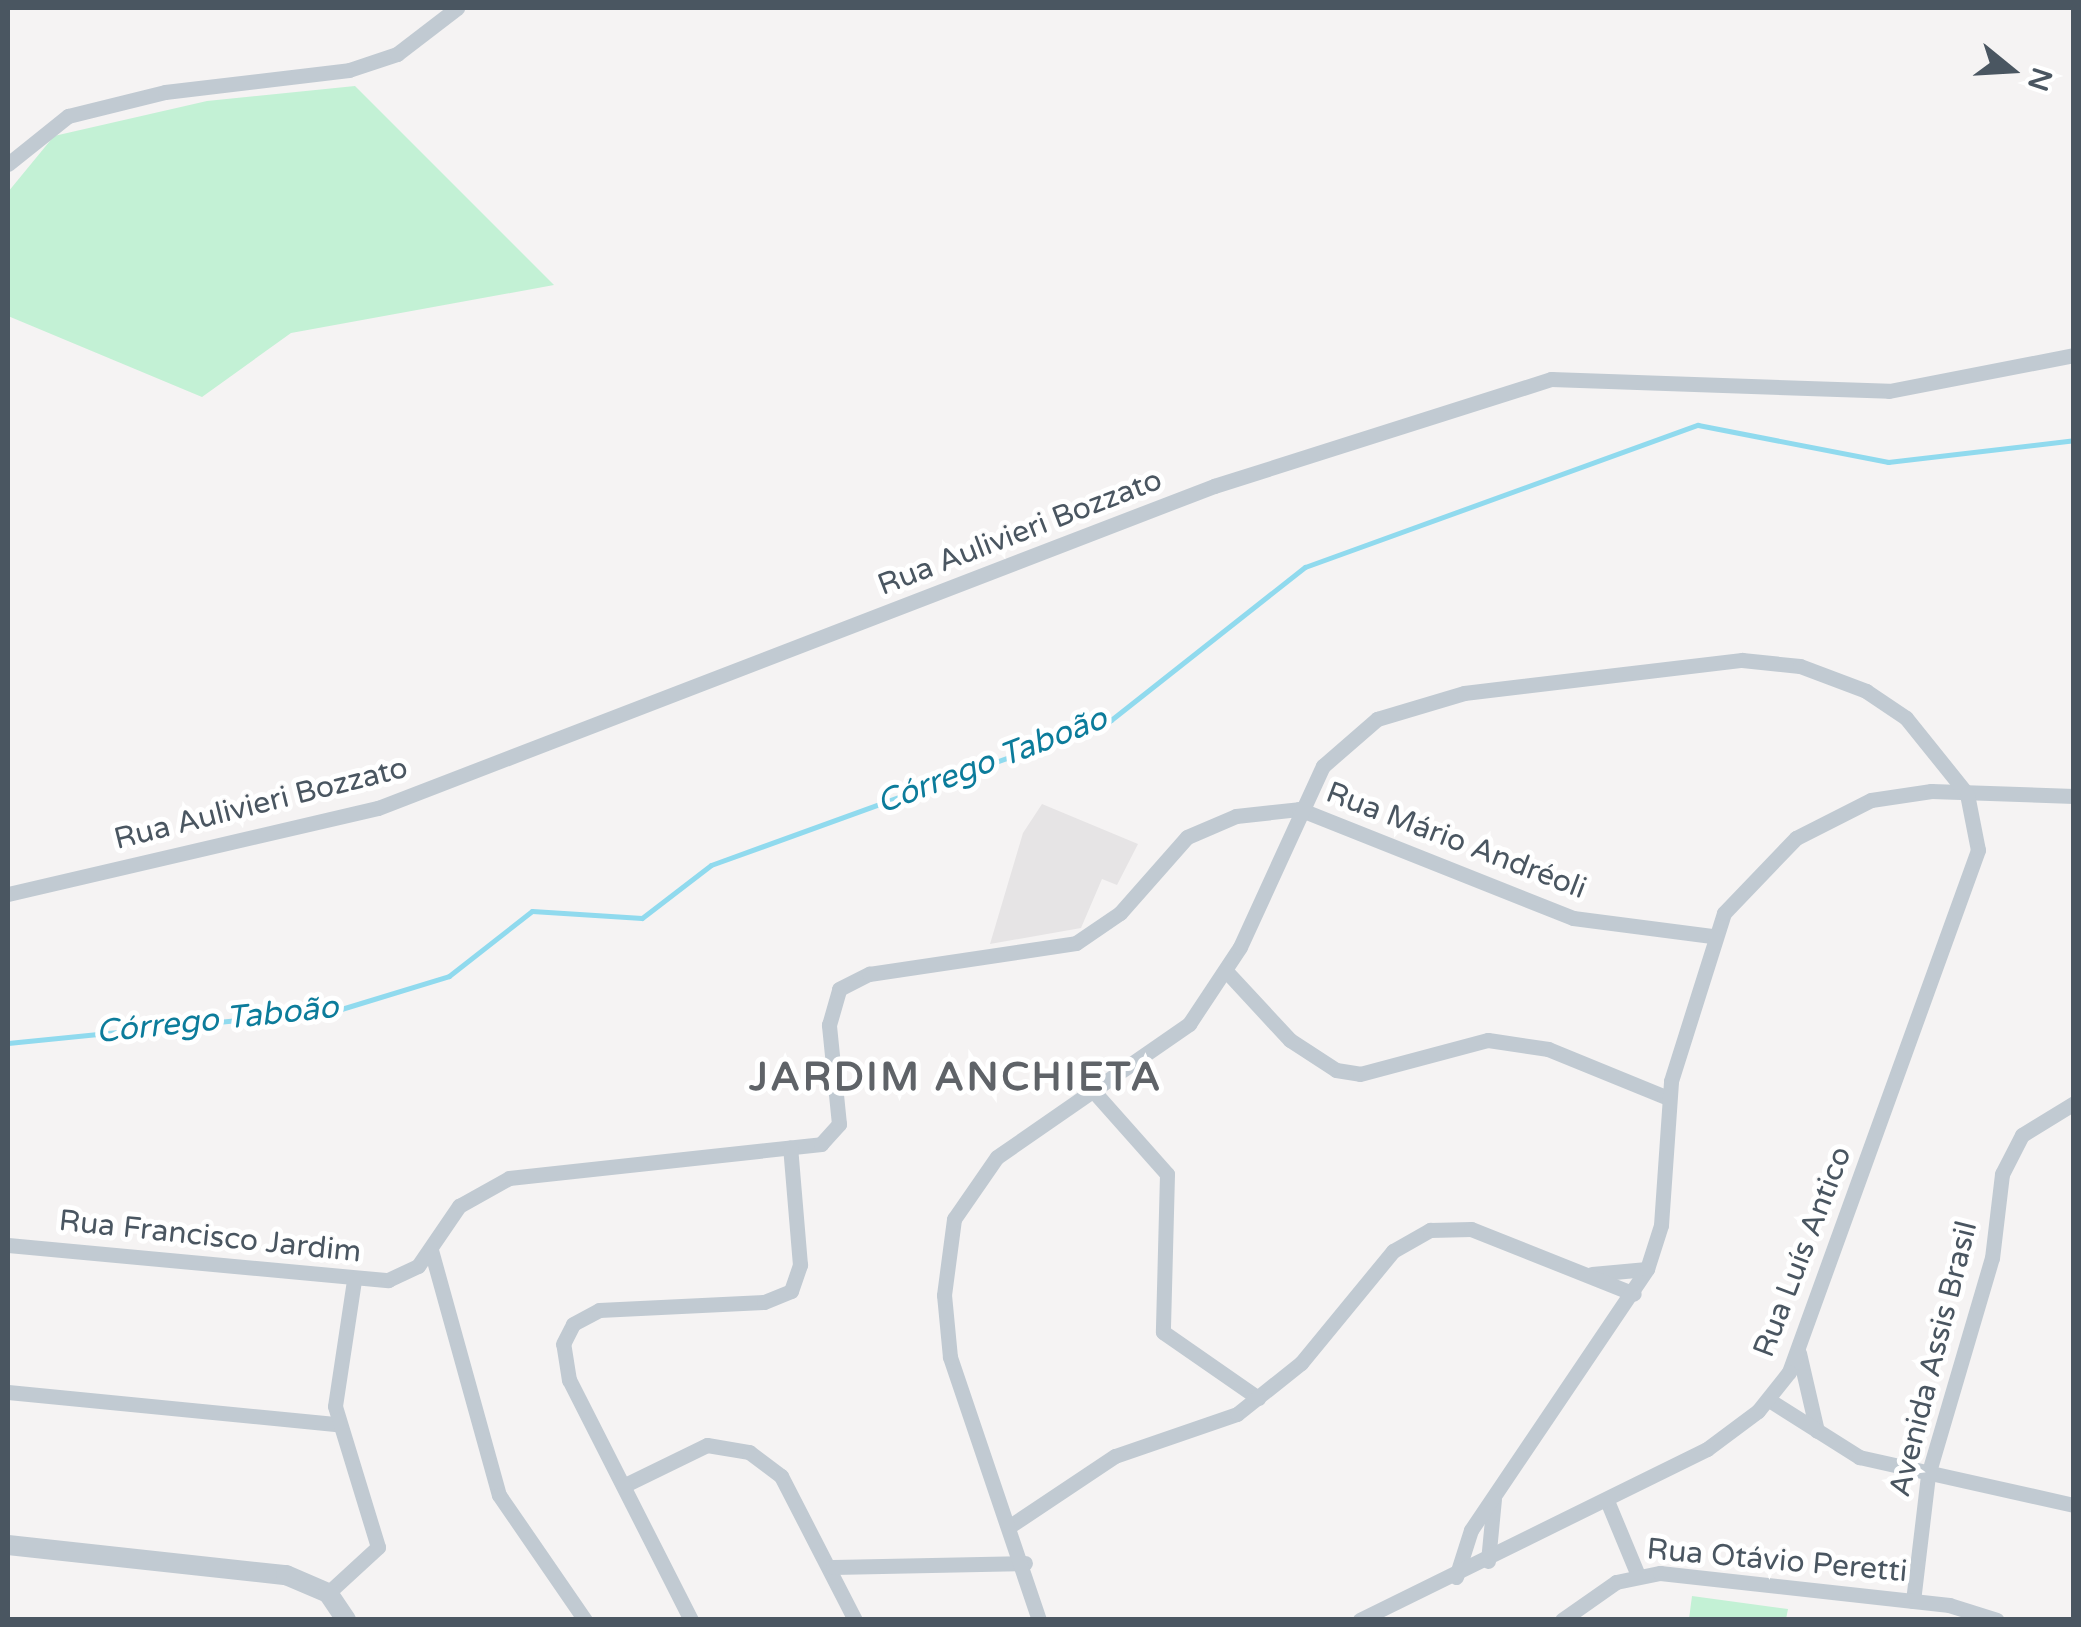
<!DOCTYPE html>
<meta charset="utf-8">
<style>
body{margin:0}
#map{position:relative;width:2081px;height:1627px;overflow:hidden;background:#f5f3f3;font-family:"Varela Round",sans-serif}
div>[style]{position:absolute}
.education>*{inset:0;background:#e6e4e5}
.green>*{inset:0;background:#c3f1d5}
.stream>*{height:5px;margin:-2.5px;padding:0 2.5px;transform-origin:2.5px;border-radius:2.5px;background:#90daee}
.minor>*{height:15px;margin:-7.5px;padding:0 7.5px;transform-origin:7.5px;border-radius:7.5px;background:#c1cad2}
.tertiary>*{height:20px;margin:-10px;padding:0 10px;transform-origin:10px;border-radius:10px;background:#c1cad2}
span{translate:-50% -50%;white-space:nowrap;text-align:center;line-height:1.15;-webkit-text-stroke:10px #fff;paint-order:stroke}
.street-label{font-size:30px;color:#4a5661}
.water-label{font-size:32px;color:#0c7c9b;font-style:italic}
.district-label{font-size:40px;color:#5f6368;font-weight:700;letter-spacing:2.5px}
.frame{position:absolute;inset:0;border:10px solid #4a5661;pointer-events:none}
.north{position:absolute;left:1961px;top:20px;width:100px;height:100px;-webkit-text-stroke:8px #fff;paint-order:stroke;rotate:108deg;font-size:28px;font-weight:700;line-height:40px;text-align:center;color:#4a5661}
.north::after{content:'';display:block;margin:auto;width:35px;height:45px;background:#4a5661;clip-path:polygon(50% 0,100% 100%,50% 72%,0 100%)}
</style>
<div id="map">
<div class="education">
<div style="clip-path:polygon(1042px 804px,1138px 844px,1117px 885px,1102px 879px,1081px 928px,990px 944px,1023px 833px)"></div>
</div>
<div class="green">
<div style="clip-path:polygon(355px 86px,554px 285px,291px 333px,202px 397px,8px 316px,8px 192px,54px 136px,207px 101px)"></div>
<div style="clip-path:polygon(1692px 1596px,1788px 1609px,1786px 1619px,1689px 1619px)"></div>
</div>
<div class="stream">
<div style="left:8px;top:1043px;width:332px;rotate:-5.7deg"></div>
<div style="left:338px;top:1010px;width:116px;rotate:-17deg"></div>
<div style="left:449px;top:976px;width:105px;rotate:-38.1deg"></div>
<div style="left:532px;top:911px;width:110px;rotate:3.6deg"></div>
<div style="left:642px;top:918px;width:87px;rotate:-37.5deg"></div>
<div style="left:711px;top:865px;width:425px;rotate:-19.9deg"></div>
<div style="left:1111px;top:720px;width:247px;rotate:-38.3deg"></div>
<div style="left:1305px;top:567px;width:418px;rotate:-19.9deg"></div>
<div style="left:1698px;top:425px;width:194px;rotate:11deg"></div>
<div style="left:1888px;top:462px;width:187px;rotate:-6.7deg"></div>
</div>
<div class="minor">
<div style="left:8px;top:164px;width:77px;rotate:-38.7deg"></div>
<div style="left:68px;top:116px;width:100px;rotate:-13.9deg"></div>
<div style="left:165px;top:92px;width:185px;rotate:-6.8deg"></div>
<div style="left:349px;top:70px;width:51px;rotate:-18.4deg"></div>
<div style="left:397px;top:54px;width:76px;rotate:-37.5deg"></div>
<div style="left:8px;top:894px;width:380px;rotate:-13.1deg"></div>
<div style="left:378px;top:808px;width:896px;rotate:-21.07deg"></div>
<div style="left:1214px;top:486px;width:354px;rotate:-17.6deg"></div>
<div style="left:1551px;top:379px;width:338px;rotate:2deg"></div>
<div style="left:1889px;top:391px;width:188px;rotate:-11deg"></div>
<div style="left:1226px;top:971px;width:94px;rotate:47.2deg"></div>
<div style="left:1290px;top:1040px;width:55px;rotate:33.1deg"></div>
<div style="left:1336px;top:1070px;width:24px;rotate:9deg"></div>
<div style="left:1360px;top:1074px;width:132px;rotate:-14.9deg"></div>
<div style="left:1488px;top:1040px;width:61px;rotate:8.5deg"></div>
<div style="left:1548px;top:1049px;width:130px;rotate:22.2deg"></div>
<div style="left:1096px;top:1094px;width:107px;rotate:48.4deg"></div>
<div style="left:1167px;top:1174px;width:158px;rotate:91.5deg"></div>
<div style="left:1163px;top:1332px;width:116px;rotate:34.8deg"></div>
<div style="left:8px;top:1245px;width:382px;rotate:5.3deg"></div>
<div style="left:388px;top:1280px;width:33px;rotate:-25deg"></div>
<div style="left:418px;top:1266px;width:73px;rotate:-55.7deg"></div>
<div style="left:459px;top:1206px;width:57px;rotate:-29.2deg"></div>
<div style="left:509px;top:1178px;width:314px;rotate:-6.2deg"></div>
<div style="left:821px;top:1144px;width:27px;rotate:-48deg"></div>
<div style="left:839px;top:1124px;width:100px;rotate:-95.8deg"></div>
<div style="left:829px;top:1025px;width:37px;rotate:-74deg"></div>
<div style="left:839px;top:989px;width:34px;rotate:-27deg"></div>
<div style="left:869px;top:974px;width:209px;rotate:-8.5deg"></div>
<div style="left:1076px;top:943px;width:53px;rotate:-34.3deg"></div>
<div style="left:1120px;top:913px;width:101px;rotate:-48.6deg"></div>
<div style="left:1187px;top:837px;width:53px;rotate:-23.2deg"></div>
<div style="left:1236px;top:816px;width:63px;rotate:-6.3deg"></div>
<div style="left:1299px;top:809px;width:295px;rotate:21.7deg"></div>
<div style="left:1573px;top:918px;width:140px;rotate:7.4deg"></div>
<div style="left:431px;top:1250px;width:254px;rotate:74.5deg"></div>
<div style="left:499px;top:1495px;width:152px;rotate:55.5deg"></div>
<div style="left:1592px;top:1274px;width:55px;rotate:-5.2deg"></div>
<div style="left:1799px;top:1353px;width:80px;rotate:77deg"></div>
<div style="left:8px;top:1392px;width:331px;rotate:5.6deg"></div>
<div style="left:1769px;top:1400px;width:107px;rotate:32.3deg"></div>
<div style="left:1859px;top:1457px;width:220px;rotate:12.6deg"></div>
<div style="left:627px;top:1484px;width:89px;rotate:-26deg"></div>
<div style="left:707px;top:1445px;width:43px;rotate:9.5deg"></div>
<div style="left:749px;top:1452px;width:40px;rotate:37deg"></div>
<div style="left:781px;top:1476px;width:162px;rotate:62.8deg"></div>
<div style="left:1608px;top:1503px;width:76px;rotate:67.5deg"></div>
<div style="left:1010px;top:1526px;width:126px;rotate:-33.7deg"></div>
<div style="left:1115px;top:1456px;width:129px;rotate:-19deg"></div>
<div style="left:1237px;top:1414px;width:82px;rotate:-38.6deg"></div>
<div style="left:1301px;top:1363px;width:145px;rotate:-50.6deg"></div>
<div style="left:1393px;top:1251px;width:43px;rotate:-29.6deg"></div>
<div style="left:1430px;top:1230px;width:41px;rotate:-1.4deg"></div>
<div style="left:1471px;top:1229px;width:175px;rotate:21.7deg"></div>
<div style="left:1488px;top:1561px;width:62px;rotate:-84.5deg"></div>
<div style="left:833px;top:1567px;width:192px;rotate:-1.2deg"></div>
<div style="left:1456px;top:1577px;width:49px;rotate:-72.3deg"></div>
<div style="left:1471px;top:1530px;width:315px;rotate:-56deg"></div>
<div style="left:1647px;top:1269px;width:46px;rotate:-72.3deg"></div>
<div style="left:1661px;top:1225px;width:144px;rotate:-86deg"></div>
<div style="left:1671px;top:1081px;width:176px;rotate:-72.5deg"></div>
<div style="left:1724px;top:913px;width:104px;rotate:-46.2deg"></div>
<div style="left:1796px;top:838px;width:84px;rotate:-26.9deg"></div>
<div style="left:1871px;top:800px;width:61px;rotate:-8.5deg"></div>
<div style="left:1931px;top:791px;width:143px;rotate:2deg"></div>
<div style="left:328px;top:1593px;width:68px;rotate:-42.6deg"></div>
<div style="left:378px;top:1547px;width:147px;rotate:-107deg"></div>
<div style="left:335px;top:1406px;width:127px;rotate:-81.4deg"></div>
<div style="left:1913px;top:1601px;width:127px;rotate:-83.2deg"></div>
<div style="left:1928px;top:1475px;width:226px;rotate:-73.6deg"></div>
<div style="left:1992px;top:1258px;width:85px;rotate:-83.2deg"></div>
<div style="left:2002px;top:1174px;width:44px;rotate:-62.9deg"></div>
<div style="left:2022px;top:1135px;width:61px;rotate:-31.6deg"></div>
<div style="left:691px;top:1620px;width:269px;rotate:-116.9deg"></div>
<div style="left:569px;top:1380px;width:36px;rotate:-99deg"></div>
<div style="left:563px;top:1344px;width:22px;rotate:-63deg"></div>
<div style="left:573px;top:1324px;width:30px;rotate:-28deg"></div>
<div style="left:599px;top:1310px;width:165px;rotate:-2.8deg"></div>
<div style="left:764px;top:1302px;width:29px;rotate:-22deg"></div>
<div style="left:791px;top:1291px;width:28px;rotate:-71deg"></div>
<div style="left:800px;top:1265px;width:118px;rotate:-94.8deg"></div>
<div style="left:1039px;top:1620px;width:278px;rotate:-108.7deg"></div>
<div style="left:950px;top:1357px;width:62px;rotate:-95.5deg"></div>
<div style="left:944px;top:1295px;width:77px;rotate:-82.5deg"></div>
<div style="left:954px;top:1219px;width:75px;rotate:-55.3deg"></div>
<div style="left:997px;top:1157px;width:234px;rotate:-34.7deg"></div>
<div style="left:1189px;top:1024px;width:92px;rotate:-56.5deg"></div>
<div style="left:1240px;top:947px;width:199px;rotate:-65.4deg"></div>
<div style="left:1323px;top:766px;width:72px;rotate:-41deg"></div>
<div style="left:1377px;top:719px;width:91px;rotate:-16.6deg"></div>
<div style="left:1464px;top:693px;width:280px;rotate:-6.8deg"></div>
<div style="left:1742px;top:660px;width:58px;rotate:5.9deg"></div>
<div style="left:1800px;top:666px;width:71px;rotate:20.7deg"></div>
<div style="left:1866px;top:691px;width:48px;rotate:34deg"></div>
<div style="left:1906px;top:718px;width:97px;rotate:51.2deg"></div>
<div style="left:1967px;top:794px;width:57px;rotate:78.9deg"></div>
<div style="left:1978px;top:850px;width:555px;rotate:109.9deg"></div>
<div style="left:1789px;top:1372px;width:50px;rotate:128.5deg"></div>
<div style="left:1758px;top:1411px;width:64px;rotate:143.3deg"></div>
<div style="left:1707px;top:1449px;width:387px;rotate:153.8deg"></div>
<div style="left:1562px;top:1620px;width:66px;rotate:-35.1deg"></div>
<div style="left:1616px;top:1582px;width:45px;rotate:-11.6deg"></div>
<div style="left:1660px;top:1573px;width:291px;rotate:6.3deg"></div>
<div style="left:1949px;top:1605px;width:50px;rotate:17.4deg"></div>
</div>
<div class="tertiary">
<div style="left:8px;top:1545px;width:280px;rotate:6.2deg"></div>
<div style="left:286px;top:1575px;width:46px;rotate:23.2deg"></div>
<div style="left:328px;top:1593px;width:32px;rotate:56deg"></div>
</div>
<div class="street-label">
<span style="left:1020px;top:533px;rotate:-21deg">Rua Aulivieri Bozzato</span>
<span style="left:261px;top:804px;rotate:-14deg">Rua Aulivieri Bozzato</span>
<span style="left:1456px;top:841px;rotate:21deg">Rua Mário Andréoli</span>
<span style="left:210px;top:1237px;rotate:6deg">Rua Francisco Jardim</span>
<span style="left:1803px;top:1252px;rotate:-69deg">Rua Luís Antico</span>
<span style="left:1934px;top:1359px;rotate:-76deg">Avenida Assis Brasil</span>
<span style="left:1777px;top:1561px;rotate:5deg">Rua Otávio Peretti</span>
</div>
<div class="water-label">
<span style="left:992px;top:761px;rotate:-21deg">Córrego Taboão</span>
<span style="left:217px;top:1020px;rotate:-6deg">Córrego Taboão</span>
</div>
<div class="district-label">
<span style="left:956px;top:1077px">JARDIM ANCHIETA</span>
</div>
<div class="frame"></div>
<div class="north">N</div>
</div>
